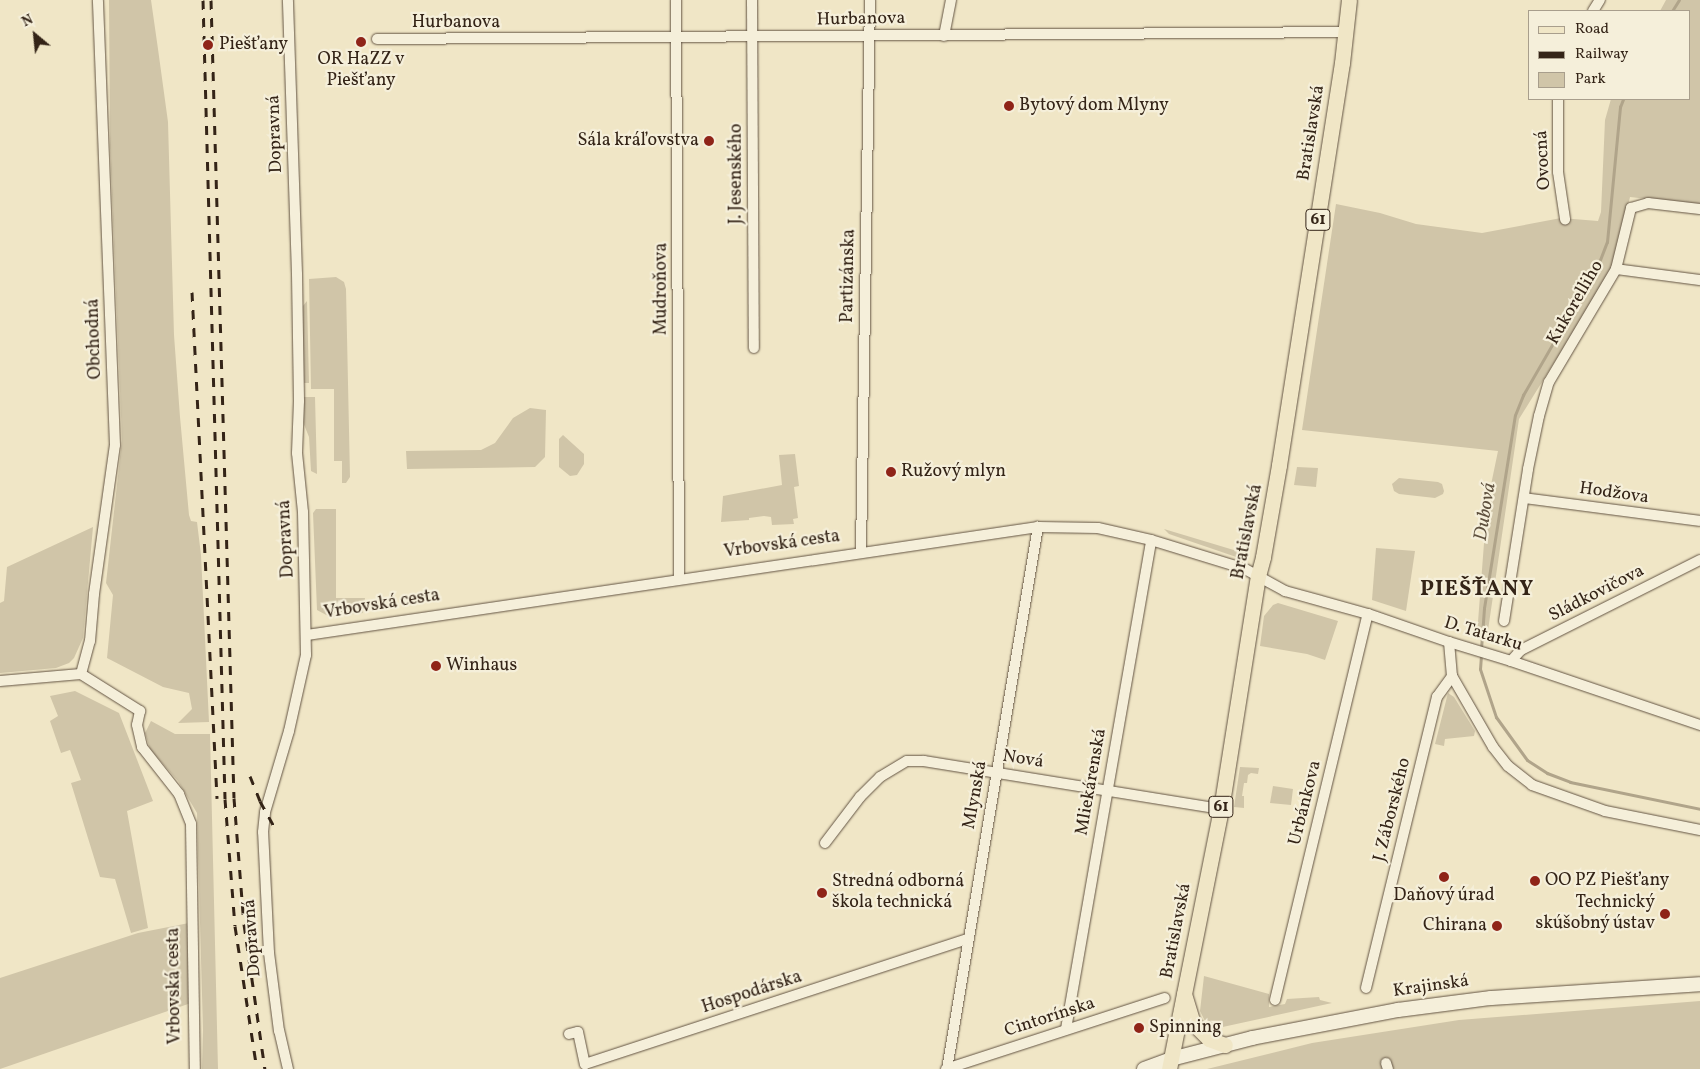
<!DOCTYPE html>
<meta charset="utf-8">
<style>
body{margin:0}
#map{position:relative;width:1700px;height:1069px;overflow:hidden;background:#f0e6c6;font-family:Vollkorn,serif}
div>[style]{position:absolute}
.green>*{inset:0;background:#d0c5a8}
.stream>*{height:3px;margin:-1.5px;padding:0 1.5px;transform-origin:1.5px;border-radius:1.5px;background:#b0a48a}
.roads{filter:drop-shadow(0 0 1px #635443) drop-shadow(0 0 1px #635443)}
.minor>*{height:10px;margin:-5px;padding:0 5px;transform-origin:5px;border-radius:5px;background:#f5efda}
.secondary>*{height:14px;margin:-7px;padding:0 7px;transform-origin:7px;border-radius:7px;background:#f5efda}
.primary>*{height:15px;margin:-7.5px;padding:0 7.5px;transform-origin:7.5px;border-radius:7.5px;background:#f0e6c6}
.rail>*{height:3px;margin-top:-1.5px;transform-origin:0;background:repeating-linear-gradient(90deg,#342417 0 9px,transparent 0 18px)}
.dots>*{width:14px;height:14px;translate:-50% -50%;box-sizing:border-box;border:2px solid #f5efda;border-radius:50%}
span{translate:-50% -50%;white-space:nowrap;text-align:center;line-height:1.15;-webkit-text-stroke:4.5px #f5efda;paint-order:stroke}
.shield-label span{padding:1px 4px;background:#f5efda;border:1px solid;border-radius:4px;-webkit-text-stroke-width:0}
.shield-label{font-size:16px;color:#342417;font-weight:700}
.street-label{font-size:18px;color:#342417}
.poi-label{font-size:18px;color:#342417}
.left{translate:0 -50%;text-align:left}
.right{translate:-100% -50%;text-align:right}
.water-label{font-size:19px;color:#5f513f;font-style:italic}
.district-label{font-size:22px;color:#342417;font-weight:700;letter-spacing:1px}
.legend{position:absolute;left:1528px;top:10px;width:162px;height:90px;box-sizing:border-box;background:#f5efda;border:1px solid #a89e8c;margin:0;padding:6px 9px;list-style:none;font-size:15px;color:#342417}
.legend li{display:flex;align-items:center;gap:10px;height:25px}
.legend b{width:25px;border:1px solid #a89e8c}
.north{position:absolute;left:10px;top:10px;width:50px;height:50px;-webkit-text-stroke:4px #f5efda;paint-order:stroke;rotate:332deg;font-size:14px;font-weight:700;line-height:20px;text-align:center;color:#342417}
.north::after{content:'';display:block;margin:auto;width:18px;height:22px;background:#342417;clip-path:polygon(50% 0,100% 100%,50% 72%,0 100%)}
</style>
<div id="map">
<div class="green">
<div style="clip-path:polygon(109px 0,151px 0,158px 49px,168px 122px,174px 335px,180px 417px,189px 515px,191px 521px,197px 522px,201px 555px,209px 722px,178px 723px,192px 709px,189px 693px,163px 687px,107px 658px,113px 595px,106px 583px,122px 440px,110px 145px)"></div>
<div style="clip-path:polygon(1666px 0,1700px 0,1700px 205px,1630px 197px,1614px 266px,1519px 419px,1487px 637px,1477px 635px,1487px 504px,1498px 451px,1302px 430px,1336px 204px,1380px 213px,1416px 224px,1482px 233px,1561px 218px,1598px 221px,1601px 212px,1605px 120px,1611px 99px,1689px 99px,1689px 11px,1660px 11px)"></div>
<div style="clip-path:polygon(336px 277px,344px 282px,346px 289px,350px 477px,346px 483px,342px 483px,342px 461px,334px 461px,334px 389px,311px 389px,309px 279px)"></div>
<div style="clip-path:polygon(307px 301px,309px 383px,304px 383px,302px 307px)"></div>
<div style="clip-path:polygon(304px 397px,315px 397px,317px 474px,311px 471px,309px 437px,303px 422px)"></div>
<div style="clip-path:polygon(530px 408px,546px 410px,545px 457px,535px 467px,407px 469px,406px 451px,481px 450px,495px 443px,513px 418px)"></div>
<div style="clip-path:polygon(563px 435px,584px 454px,584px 464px,577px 475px,570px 476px,559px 467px,559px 439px)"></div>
<div style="clip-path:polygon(795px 454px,799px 486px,794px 487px,798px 518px,793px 519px,794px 524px,772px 525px,771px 517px,764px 516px,749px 518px,749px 520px,721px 522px,723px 496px,782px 485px,779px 455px)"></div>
<div style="clip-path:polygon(1297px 467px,1318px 468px,1316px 487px,1294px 485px)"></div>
<div style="clip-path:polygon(1399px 478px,1438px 482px,1442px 484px,1444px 491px,1443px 494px,1435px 498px,1399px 494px,1394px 491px,1392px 484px)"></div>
<div style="clip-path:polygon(316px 509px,336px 509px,336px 598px,365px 598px,363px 613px,330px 617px,317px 610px,313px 513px)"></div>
<div style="clip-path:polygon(93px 527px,83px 638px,74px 658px,69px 663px,56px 668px,0 673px,0 603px,4px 601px,7px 567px)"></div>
<div style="clip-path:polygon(1164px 529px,1247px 554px,1245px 560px,1169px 534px)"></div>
<div style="clip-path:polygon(1376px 548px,1415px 551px,1406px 611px,1372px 600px)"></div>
<div style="clip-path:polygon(1278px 603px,1338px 621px,1325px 660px,1307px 654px,1260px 646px,1264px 616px,1273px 605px)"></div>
<div style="clip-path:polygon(75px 691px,119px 713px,153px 801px,127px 811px,148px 928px,131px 933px,115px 879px,100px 877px,71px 783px,81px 780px,70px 750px,61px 753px,50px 721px,58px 716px,50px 696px)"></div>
<div style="clip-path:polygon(1448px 693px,1454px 697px,1475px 731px,1474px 736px,1445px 739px,1444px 746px,1435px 744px)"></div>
<div style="clip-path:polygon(151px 721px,175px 734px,210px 734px,218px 1069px,202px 1069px,203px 1030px,197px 813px,178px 781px,150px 749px,145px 733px)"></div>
<div style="clip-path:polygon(1240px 767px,1259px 768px,1258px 774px,1251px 773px,1248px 775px,1247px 783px,1244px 783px,1242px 796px,1244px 796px,1244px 808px,1234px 807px)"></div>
<div style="clip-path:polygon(1273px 786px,1293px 789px,1291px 805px,1270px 803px)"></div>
<div style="clip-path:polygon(189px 923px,191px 1003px,0 1069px,0 978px,138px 933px)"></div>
<div style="clip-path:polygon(1204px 976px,1269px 994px,1269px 1007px,1285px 1004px,1287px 999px,1319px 997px,1320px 1000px,1332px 1003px,1218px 1028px,1206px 1023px,1200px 1011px)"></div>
<div style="clip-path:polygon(1700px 1001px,1700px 1069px,1207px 1069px,1312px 1043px,1459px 1020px)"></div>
</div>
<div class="stream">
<div style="left:1672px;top:11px;width:13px;rotate:-58deg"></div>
<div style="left:1481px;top:649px;width:41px;rotate:-85.8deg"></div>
<div style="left:1484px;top:608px;width:195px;rotate:-80.9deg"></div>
<div style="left:1515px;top:415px;width:22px;rotate:-68deg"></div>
<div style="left:1523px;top:395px;width:150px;rotate:-60deg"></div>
<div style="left:1598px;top:265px;width:25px;rotate:-69deg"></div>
<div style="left:1607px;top:242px;width:136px;rotate:-84.5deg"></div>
<div style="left:1620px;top:107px;width:9px;rotate:-69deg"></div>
<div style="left:1481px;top:655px;width:14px;rotate:94deg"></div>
<div style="left:1480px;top:669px;width:51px;rotate:71.6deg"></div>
<div style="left:1496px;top:717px;width:53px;rotate:54.2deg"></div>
<div style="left:1527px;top:760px;width:24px;rotate:33deg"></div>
<div style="left:1547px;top:773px;width:25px;rotate:21deg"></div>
<div style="left:1570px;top:782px;width:133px;rotate:11.7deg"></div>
</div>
<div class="roads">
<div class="minor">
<div style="left:676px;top:0;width:578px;rotate:89.7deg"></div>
<div style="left:752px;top:0;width:348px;rotate:89.7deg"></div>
<div style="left:1593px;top:11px;width:13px;rotate:-58deg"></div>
<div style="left:944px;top:36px;width:37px;rotate:-79deg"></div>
<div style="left:377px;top:39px;width:969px;rotate:-0.41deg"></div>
<div style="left:1558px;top:99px;width:73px;rotate:90deg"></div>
<div style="left:1558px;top:172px;width:48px;rotate:81.5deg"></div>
<div style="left:1616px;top:269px;width:85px;rotate:7.5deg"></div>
<div style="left:1524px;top:498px;width:177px;rotate:7.4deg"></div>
<div style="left:861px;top:552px;width:552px;rotate:-89.07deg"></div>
<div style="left:1504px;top:621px;width:154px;rotate:-81deg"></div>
<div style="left:1528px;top:469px;width:54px;rotate:-78.3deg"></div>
<div style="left:1539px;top:416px;width:35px;rotate:-74deg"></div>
<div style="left:1549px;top:382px;width:131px;rotate:-59.3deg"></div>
<div style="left:1616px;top:269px;width:63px;rotate:-76.2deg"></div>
<div style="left:1631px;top:208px;width:18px;rotate:-16deg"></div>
<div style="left:1648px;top:203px;width:52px;rotate:6.6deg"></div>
<div style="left:307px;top:635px;width:739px;rotate:-8.4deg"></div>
<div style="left:1038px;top:527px;width:60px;rotate:1deg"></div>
<div style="left:1098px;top:528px;width:54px;rotate:12.8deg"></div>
<div style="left:1151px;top:540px;width:98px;rotate:17.1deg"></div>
<div style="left:1245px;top:569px;width:46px;rotate:28.8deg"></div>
<div style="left:1285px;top:591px;width:86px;rotate:15.5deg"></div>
<div style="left:1368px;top:614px;width:86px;rotate:19.1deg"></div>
<div style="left:1449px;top:642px;width:65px;rotate:17deg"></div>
<div style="left:1511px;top:661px;width:200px;rotate:18.7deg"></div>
<div style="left:1449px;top:642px;width:34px;rotate:85deg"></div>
<div style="left:1452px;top:676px;width:82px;rotate:60deg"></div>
<div style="left:1493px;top:747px;width:24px;rotate:52deg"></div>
<div style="left:1508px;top:766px;width:31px;rotate:38deg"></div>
<div style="left:1532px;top:785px;width:77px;rotate:19.6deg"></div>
<div style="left:1605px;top:811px;width:97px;rotate:11.3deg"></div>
<div style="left:1511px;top:661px;width:15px;rotate:-48deg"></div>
<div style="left:1521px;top:650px;width:200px;rotate:-26.7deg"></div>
<div style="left:81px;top:674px;width:34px;rotate:-75deg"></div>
<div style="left:90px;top:641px;width:47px;rotate:-85.1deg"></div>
<div style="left:94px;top:594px;width:150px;rotate:-82deg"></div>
<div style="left:115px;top:445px;width:445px;rotate:-92.2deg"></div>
<div style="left:0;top:681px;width:81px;rotate:-4.9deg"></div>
<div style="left:81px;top:674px;width:70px;rotate:32.1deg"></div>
<div style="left:140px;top:711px;width:14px;rotate:102deg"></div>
<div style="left:137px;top:725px;width:23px;rotate:77deg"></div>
<div style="left:142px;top:747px;width:60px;rotate:51.8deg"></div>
<div style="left:179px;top:794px;width:32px;rotate:68deg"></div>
<div style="left:191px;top:824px;width:245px;rotate:89.1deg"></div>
<div style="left:825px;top:843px;width:58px;rotate:-52.7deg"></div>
<div style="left:860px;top:797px;width:28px;rotate:-45deg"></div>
<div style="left:880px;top:777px;width:31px;rotate:-31deg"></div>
<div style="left:907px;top:761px;width:17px"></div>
<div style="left:924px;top:761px;width:301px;rotate:9.2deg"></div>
<div style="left:1366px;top:988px;width:300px;rotate:-76.3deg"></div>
<div style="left:1437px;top:697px;width:26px;rotate:-54deg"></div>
<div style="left:1275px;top:1000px;width:397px;rotate:-76.5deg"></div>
<div style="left:1066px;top:1029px;width:496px;rotate:-80.1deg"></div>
<div style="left:569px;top:1034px;width:9px;rotate:-13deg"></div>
<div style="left:578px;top:1032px;width:33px;rotate:78deg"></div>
<div style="left:585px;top:1064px;width:403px;rotate:-18.1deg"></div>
<div style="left:1386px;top:1063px;width:6px;rotate:72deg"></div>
<div style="left:288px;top:1069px;width:39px;rotate:-103deg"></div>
<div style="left:279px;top:1031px;width:79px;rotate:-97.3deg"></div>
<div style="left:269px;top:953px;width:121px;rotate:-92.8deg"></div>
<div style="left:263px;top:832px;width:20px;rotate:-84deg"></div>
<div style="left:265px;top:812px;width:84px;rotate:-73.5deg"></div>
<div style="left:289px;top:731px;width:78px;rotate:-77.4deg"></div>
<div style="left:306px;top:655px;width:143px;rotate:-91.2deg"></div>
<div style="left:303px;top:512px;width:59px;rotate:-95.8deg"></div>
<div style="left:297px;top:453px;width:52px;rotate:-87.8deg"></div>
<div style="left:299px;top:401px;width:127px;rotate:-90.9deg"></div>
<div style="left:297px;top:274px;width:274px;rotate:-91.9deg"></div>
<div style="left:946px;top:1069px;width:230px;rotate:-18deg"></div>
<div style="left:947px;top:1069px;width:550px;rotate:-80.47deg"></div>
</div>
<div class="secondary">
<div style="left:1144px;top:1069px;width:29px;rotate:-20deg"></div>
<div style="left:1171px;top:1059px;width:84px;rotate:-14.5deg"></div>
<div style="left:1252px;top:1038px;width:149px;rotate:-10.9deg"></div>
<div style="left:1398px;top:1010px;width:94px;rotate:-7.4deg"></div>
<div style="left:1491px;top:998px;width:209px;rotate:-3.8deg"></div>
</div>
<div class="primary">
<div style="left:1184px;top:994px;width:30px;rotate:73deg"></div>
<div style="left:1193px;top:1023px;width:23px;rotate:45deg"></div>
<div style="left:1209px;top:1039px;width:17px;rotate:21deg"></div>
<div style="left:1169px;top:1069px;width:265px;rotate:-78.7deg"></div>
<div style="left:1221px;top:809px;width:236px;rotate:-81deg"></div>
<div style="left:1258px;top:576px;width:20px;rotate:-75deg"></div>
<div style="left:1263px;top:557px;width:93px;rotate:-80.1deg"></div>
<div style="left:1279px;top:465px;width:407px;rotate:-81.1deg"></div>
<div style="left:1342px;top:63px;width:63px;rotate:-83.7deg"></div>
</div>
</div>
<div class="rail">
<div style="left:203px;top:0;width:799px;rotate:88.42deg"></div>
<div style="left:225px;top:799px;width:127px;rotate:85.5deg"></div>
<div style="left:235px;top:926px;width:145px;rotate:81.3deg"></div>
<div style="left:211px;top:0;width:798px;rotate:88.35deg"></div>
<div style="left:234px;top:798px;width:126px;rotate:85.5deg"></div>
<div style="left:244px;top:924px;width:147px;rotate:81.8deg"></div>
<div style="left:192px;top:292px;width:507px;rotate:87.17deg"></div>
<div style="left:250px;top:776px;width:27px;rotate:68deg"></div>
<div style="left:260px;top:801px;width:35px;rotate:61deg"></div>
</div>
<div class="dots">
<div style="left:361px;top:42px;background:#8f2418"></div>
<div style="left:208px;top:45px;background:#8f2418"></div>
<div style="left:1009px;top:106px;background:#8f2418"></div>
<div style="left:709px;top:141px;background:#8f2418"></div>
<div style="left:891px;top:472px;background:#8f2418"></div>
<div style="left:436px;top:666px;background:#8f2418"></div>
<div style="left:1444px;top:877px;background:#8f2418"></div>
<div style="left:1535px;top:881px;background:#8f2418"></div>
<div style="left:822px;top:893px;background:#8f2418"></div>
<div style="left:1665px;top:914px;background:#8f2418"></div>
<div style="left:1497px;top:926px;background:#8f2418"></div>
<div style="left:1139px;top:1028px;background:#8f2418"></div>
</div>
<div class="shield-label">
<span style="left:1318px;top:220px">61</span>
<span style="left:1221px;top:807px">61</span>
</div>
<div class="street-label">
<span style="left:861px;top:20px;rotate:-1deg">Hurbanova</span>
<span style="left:456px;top:23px">Hurbanova</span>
<span style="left:1312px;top:133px;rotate:-81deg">Bratislavská</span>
<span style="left:276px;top:134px;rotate:-92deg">Dopravná</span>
<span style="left:1544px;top:160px;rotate:-93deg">Ovocná</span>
<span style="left:737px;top:174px;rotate:-90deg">J. Jesenského</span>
<span style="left:849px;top:276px;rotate:-89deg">Partizánska</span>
<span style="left:662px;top:289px;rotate:-90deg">Mudroňova</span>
<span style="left:1576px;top:303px;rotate:-60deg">Kukorelliho</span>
<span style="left:95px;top:339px;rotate:-92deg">Obchodná</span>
<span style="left:1614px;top:494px;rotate:8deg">Hodžova</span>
<span style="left:1248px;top:532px;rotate:-79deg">Bratislavská</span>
<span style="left:287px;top:539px;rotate:-93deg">Dopravná</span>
<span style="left:782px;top:545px;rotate:-8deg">Vrbovská cesta</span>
<span style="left:1597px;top:594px;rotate:-27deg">Sládkovičova</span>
<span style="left:382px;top:605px;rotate:-9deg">Vrbovská cesta</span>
<span style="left:1483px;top:635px;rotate:17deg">D. Tatarku</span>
<span style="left:1023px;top:760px;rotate:9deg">Nová</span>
<span style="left:1092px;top:782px;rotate:-80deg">Mliekárenská</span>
<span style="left:976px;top:795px;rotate:-80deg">Mlynská</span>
<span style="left:1306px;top:803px;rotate:-76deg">Urbánkova</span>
<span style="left:1393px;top:810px;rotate:-76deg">J. Záborského</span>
<span style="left:1177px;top:931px;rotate:-79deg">Bratislavská</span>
<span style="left:253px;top:938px;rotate:-94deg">Dopravná</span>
<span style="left:175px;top:986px;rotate:-91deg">Vrbovská cesta</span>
<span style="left:1431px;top:987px;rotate:-8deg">Krajinská</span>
<span style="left:752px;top:993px;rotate:-18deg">Hospodárska</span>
<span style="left:1050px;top:1018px;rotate:-18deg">Cintorínska</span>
</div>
<div class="poi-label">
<span class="left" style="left:219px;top:45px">Piešťany</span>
<span style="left:361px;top:71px">OR HaZZ v<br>Piešťany</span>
<span class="left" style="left:1019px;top:106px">Bytový dom Mlyny</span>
<span class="right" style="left:699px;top:141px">Sála kráľovstva</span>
<span class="left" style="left:901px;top:472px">Ružový mlyn</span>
<span class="left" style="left:446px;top:666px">Winhaus</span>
<span class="left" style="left:1545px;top:881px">OO PZ Piešťany</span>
<span class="left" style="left:832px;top:893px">Stredná odborná<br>škola technická</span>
<span style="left:1444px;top:896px">Daňový úrad</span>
<span class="right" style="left:1655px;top:914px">Technický<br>skúšobný ústav</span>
<span class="right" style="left:1487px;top:926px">Chirana</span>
<span class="left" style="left:1149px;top:1028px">Spinning</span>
</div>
<div class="water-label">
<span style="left:1486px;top:512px;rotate:-81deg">Dubová</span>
</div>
<div class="district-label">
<span style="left:1477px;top:590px">PIEŠŤANY</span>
</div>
<ul class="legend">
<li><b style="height:6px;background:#f0e6c6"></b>Road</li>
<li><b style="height:6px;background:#342417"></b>Railway</li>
<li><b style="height:14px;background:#d0c5a8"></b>Park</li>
</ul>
<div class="north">N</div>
</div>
